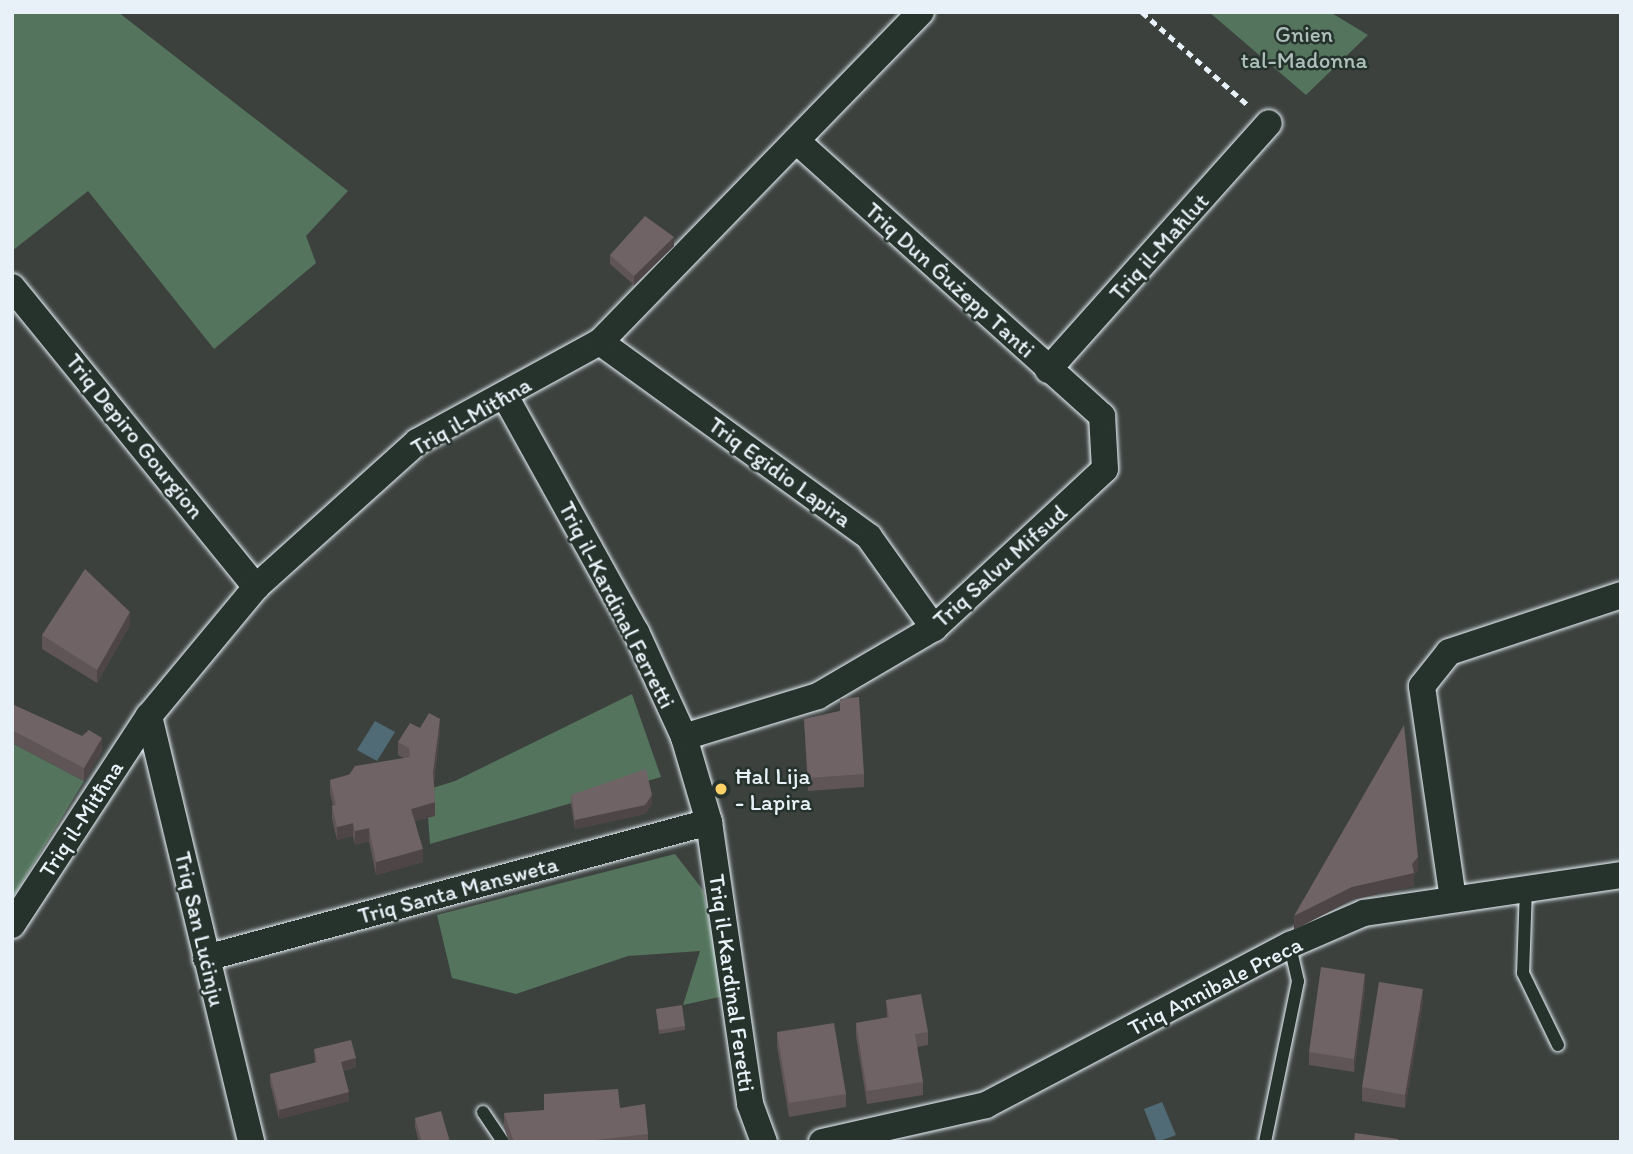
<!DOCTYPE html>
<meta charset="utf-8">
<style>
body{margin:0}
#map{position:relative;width:1633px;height:1154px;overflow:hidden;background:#3c413e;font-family:Itim,sans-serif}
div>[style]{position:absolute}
.green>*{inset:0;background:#54745d}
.water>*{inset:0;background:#516b76}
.path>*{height:4.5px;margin-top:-2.25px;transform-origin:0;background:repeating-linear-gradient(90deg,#e8f1f8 0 7px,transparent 0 12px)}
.roads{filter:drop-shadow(0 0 2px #e8f1f8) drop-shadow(0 0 2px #e8f1f8)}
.service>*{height:12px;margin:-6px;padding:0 6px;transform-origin:6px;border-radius:6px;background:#26332d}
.minor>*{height:26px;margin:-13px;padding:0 13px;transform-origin:13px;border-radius:13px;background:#26332d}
.wall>*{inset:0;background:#5f5557}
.shaded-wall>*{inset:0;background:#4e4547}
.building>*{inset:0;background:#6f6365}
.dots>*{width:19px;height:19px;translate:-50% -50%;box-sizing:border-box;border:4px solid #26332d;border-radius:50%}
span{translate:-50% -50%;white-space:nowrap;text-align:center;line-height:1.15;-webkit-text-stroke:5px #26332d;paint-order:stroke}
.park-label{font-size:23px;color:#adbfba}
.street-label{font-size:23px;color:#e8f1f8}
.poi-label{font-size:23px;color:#e8f1f8}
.left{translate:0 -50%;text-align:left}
.frame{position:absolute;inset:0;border:14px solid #e8f1f8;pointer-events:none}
</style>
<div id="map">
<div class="green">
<div style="clip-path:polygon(14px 12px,118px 12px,348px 191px,306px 236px,316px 263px,214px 349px,88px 191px,12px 251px)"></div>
<div style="clip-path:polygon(1209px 12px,1330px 12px,1368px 35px,1306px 95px)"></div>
<div style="clip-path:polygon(632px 694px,661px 777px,430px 844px,426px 790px,455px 781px)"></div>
<div style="clip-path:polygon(12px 743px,84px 781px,12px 899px)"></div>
<div style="clip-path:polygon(675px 854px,703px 890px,724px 996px,683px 1005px,700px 951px,628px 956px,516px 994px,452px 978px,437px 915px)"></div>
</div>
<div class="water">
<div style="clip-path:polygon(375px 721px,395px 732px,377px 761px,357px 750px)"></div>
<div style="clip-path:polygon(1162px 1102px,1176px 1135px,1157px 1142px,1144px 1109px)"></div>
</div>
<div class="path">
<div style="left:1142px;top:12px;width:142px;rotate:41.3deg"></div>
</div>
<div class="roads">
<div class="service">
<div style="left:1526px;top:888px;width:85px;rotate:92deg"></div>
<div style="left:1523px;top:973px;width:80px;rotate:64.1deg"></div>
<div style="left:483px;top:1112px;width:36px;rotate:56deg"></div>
<div style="left:1265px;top:1142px;width:164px;rotate:-78.4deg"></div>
<div style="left:1298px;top:981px;width:37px;rotate:-103deg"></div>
</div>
<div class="minor">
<div style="left:12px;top:287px;width:387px;rotate:50.9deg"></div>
<div style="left:600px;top:342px;width:332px;rotate:35.9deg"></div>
<div style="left:869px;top:537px;width:112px;rotate:54.5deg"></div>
<div style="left:1048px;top:370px;width:331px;rotate:-48.2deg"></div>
<div style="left:505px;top:396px;width:270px;rotate:61deg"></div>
<div style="left:636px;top:632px;width:115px;rotate:65.4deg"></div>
<div style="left:684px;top:737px;width:89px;rotate:73.6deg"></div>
<div style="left:709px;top:822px;width:285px;rotate:81.7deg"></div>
<div style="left:750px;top:1104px;width:40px;rotate:69.8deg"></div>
<div style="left:149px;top:716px;width:438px;rotate:76.5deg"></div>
<div style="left:684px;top:737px;width:140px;rotate:-17deg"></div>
<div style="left:818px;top:696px;width:134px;rotate:-30.4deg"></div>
<div style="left:934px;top:628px;width:233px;rotate:-42.9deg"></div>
<div style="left:1105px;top:469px;width:53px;rotate:-93.2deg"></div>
<div style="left:1102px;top:416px;width:409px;rotate:-138deg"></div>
<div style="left:1453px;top:899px;width:215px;rotate:-98.3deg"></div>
<div style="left:1422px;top:686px;width:43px;rotate:-51.5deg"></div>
<div style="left:1449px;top:652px;width:181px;rotate:-18.3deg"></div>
<div style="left:12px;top:925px;width:250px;rotate:-56.8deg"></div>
<div style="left:149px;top:716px;width:168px;rotate:-50.3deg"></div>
<div style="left:256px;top:587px;width:217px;rotate:-42deg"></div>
<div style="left:417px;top:442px;width:209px;rotate:-28.7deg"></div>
<div style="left:600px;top:342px;width:460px;rotate:-45.8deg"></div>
<div style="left:206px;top:958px;width:521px;rotate:-15.13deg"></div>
<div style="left:822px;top:1142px;width:168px;rotate:-12.7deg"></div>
<div style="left:986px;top:1105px;width:344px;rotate:-27.8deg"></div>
<div style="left:1290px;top:945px;width:81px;rotate:-23.4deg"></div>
<div style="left:1364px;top:913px;width:260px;rotate:-8.4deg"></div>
</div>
</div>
<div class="wall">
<div style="clip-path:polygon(674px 246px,634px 285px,610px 264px,610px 255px)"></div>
<div style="clip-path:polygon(130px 625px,97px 683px,42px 649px,42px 635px)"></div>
<div style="clip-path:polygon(840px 699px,864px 774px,864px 787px,808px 791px,804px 719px,840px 711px)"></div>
<div style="clip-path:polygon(12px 704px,102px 751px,84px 781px,12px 743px)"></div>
<div style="clip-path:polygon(420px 728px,440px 732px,434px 781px,435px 816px,415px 821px,423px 862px,376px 875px,369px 841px,355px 845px,353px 836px,337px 840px,332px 819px,332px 806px,333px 805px,330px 793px,330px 780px,404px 758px,398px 755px,398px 742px)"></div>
<div style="clip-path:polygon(571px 795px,652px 804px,645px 814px,575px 829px,571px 804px)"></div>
<div style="clip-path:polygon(1365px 987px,1354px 1072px,1309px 1065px,1309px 1052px)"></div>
<div style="clip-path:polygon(886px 1000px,928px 1032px,928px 1045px,917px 1047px,923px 1082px,923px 1095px,867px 1104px,856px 1036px,856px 1023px,887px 1018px)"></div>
<div style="clip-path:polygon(1423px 1002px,1405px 1108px,1362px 1101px,1362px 1087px)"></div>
<div style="clip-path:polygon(656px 1009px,685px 1026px,685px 1030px,659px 1034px)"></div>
<div style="clip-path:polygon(777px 1032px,846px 1094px,846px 1107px,789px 1117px,777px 1046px)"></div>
<div style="clip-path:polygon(314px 1049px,356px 1067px,343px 1071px,349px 1101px,279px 1119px,270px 1083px,270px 1074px,315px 1063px)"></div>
<div style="clip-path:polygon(620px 1108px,648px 1134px,648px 1142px,509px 1142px,504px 1127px,504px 1113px)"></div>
<div style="clip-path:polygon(415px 1118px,450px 1142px,419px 1142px,415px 1127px)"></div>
</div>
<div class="shaded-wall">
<div style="clip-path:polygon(674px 237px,674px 246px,634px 285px,634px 276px)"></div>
<div style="clip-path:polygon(130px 612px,130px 625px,97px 683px,97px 670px)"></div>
<div style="clip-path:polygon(440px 719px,440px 732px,433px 785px,433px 772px)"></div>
<div style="clip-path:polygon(102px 738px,102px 751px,84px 781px,84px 768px)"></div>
<div style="clip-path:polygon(652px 795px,652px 804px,645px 814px,575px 829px,575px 820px)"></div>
<div style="clip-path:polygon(435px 802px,435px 816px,411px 822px,411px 809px)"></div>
<div style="clip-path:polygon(353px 823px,353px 836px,337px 840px,337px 827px)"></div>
<div style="clip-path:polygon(369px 828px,369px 841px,355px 845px,355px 831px)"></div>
<div style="clip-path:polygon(423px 849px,423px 862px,376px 875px,376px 862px)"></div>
<div style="clip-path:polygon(1418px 857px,1418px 871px,1414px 875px,1414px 886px,1352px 900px,1294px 930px,1294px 916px,1352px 887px,1412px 864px)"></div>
<div style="clip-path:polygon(1365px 974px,1365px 987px,1354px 1072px,1354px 1059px)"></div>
<div style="clip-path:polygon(1423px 989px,1423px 1002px,1405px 1108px,1405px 1095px)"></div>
<div style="clip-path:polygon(356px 1058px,356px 1067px,341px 1071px,341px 1062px)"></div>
<div style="clip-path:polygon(349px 1092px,349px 1101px,279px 1119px,279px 1110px)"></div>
</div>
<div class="building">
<div style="clip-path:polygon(645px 216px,674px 237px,634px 276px,610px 255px)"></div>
<div style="clip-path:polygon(85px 569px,130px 612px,97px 670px,42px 635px)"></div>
<div style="clip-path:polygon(859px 697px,864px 774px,808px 778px,804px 719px,840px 711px,840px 699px)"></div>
<div style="clip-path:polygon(12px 704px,82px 736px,89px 730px,102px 738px,84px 768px,12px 730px)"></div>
<div style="clip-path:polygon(429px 713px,440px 719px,433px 772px,435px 802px,411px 809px,423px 849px,376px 862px,369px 828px,355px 831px,353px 823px,337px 827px,332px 806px,336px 805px,330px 780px,349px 775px,355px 766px,410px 757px,409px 748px,398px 742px,410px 723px,420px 728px)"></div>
<div style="clip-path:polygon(1404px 725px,1418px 857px,1412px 864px,1414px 873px,1352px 887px,1294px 916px)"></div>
<div style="clip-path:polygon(646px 769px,652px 795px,645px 805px,575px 820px,571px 795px)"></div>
<div style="clip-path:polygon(1321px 967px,1365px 974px,1354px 1059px,1309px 1052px)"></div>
<div style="clip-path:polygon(1379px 982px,1423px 989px,1405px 1095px,1362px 1087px)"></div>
<div style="clip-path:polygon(921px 994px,928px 1032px,915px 1034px,923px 1082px,867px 1091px,856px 1023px,889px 1017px,886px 1000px)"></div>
<div style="clip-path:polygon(682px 1005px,685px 1026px,659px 1030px,656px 1009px)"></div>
<div style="clip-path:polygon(834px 1023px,846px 1094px,789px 1103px,777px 1032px)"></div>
<div style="clip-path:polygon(351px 1040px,356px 1058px,341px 1062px,349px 1092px,279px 1110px,270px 1074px,317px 1062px,314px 1049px)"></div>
<div style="clip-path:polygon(618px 1089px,620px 1108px,645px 1104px,648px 1134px,577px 1142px,514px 1142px,504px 1113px,544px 1110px,544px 1094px)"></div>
<div style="clip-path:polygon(441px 1111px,450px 1142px,422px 1142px,415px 1118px)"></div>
<div style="clip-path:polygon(1355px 1133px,1398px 1139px,1398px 1142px,1354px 1142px)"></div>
</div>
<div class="dots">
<div style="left:721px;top:789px;background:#ffd166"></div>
</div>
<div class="park-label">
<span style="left:1304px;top:47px">Gnien<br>tal-Madonna</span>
</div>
<div class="street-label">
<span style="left:1159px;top:247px;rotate:-48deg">Triq il-Maħlut</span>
<span style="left:950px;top:280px;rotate:42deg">Triq Dun Ġużepp Tanti</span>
<span style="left:471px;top:416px;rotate:-30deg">Triq il-Mitħna</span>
<span style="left:135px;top:436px;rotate:51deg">Triq Depiro Gourgion</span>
<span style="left:780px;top:472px;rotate:36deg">Triq Egidio Lapira</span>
<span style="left:1000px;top:566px;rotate:-42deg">Triq Salvu Mifsud</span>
<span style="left:617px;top:605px;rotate:63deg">Triq il-Kardinal Ferretti</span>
<span style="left:81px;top:819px;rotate:-57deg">Triq il-Mitħna</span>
<span style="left:458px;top:890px;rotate:-15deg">Triq Santa Mansweta</span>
<span style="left:200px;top:929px;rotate:77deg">Triq San Luċinju</span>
<span style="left:732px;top:983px;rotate:82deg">Triq il-Kardinal Feretti</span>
<span style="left:1215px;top:986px;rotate:-27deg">Triq Annibale Preca</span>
</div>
<div class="poi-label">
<span class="left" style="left:735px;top:789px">Ħal Lija<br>- Lapira</span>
</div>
<div class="frame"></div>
</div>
